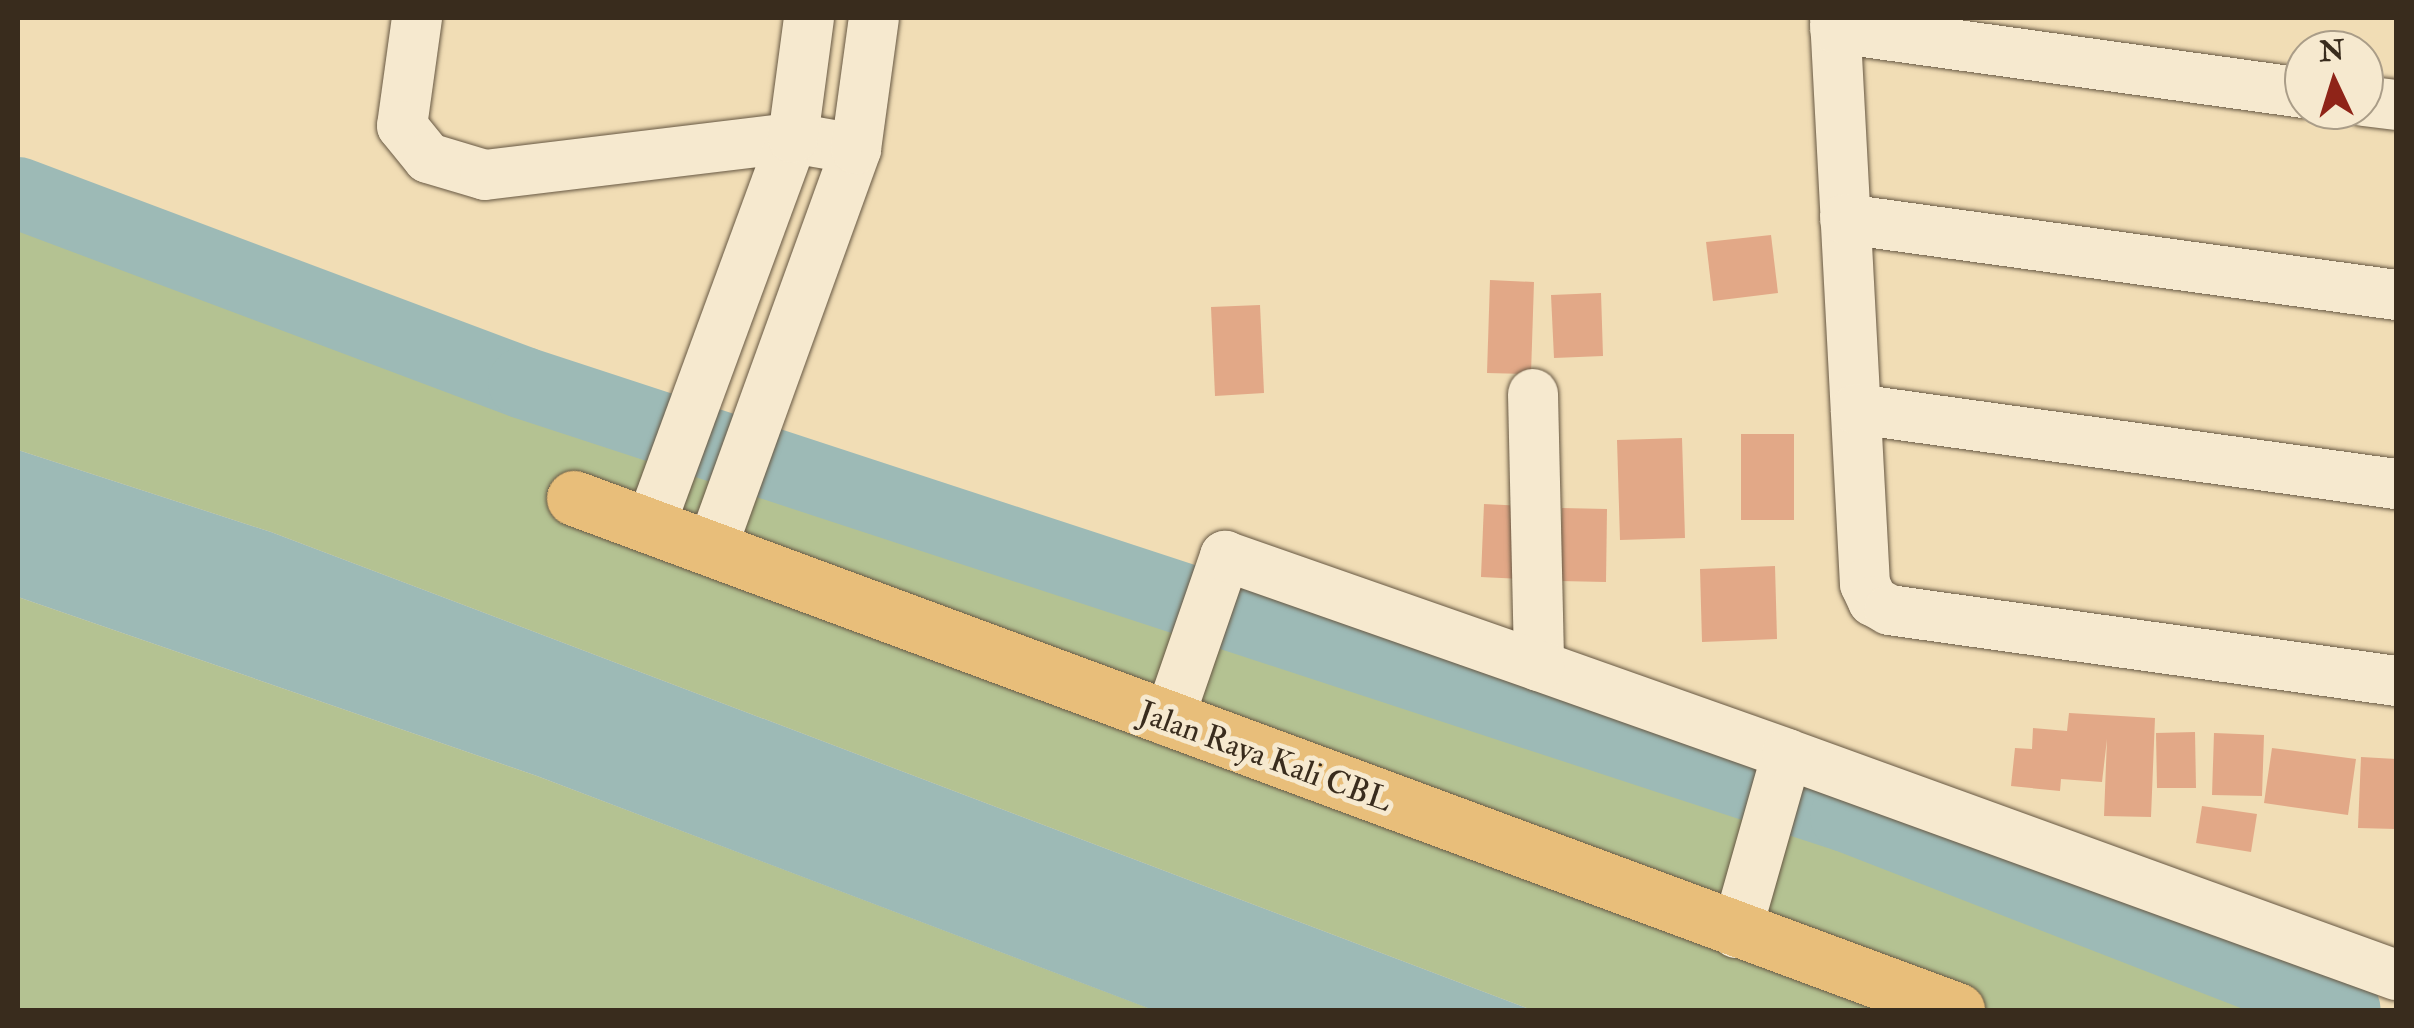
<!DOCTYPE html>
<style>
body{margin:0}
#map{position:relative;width:2414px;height:1028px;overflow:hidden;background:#f1ddb5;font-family:"IM FELL Double Pica",serif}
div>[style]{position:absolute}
.green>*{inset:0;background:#b4c292}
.water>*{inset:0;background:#9dbab6}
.river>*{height:72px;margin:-36px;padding:0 36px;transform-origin:36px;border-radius:36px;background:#9dbab6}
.building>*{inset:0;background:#e2a887}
.roads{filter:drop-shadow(0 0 2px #675843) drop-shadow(0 0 2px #675843)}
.minor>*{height:50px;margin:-25px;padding:0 25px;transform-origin:25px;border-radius:25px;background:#f6e9cf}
.major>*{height:55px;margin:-27.5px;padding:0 27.5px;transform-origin:27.5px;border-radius:27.5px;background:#e8be7a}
span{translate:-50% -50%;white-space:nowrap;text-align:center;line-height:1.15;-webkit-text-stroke:10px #f6e9cf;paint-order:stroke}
.street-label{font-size:32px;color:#392c1d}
.frame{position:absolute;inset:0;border:20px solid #392c1d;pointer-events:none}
.north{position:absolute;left:2284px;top:30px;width:100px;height:100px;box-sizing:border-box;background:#f6e9cf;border:2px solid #aa9d88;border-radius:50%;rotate:356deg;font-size:28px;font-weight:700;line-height:40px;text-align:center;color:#392c1d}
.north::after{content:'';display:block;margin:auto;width:35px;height:45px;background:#8f2418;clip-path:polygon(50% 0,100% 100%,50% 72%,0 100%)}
</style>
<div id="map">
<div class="green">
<div style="clip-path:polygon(18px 192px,2300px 1010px,1532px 1010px,271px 532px,18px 450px)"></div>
<div style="clip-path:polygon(18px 597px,537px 776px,1154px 1010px,18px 1010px)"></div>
</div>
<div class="water">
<div style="clip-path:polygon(18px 450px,271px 532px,1532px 1010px,1153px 1010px,537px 776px,18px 597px)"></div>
</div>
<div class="river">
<div style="left:18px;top:193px;width:540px;rotate:20.58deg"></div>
<div style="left:524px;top:383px;width:1391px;rotate:18.14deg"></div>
<div style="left:1846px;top:816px;width:535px;rotate:21.24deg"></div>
</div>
<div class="building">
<div style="clip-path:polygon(1771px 235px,1778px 293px,1713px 301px,1706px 242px)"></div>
<div style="clip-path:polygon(1490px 280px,1534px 282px,1531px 374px,1487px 373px)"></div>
<div style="clip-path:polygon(1601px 293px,1603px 356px,1554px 358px,1551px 295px)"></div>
<div style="clip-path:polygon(1260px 305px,1264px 393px,1215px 396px,1211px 307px)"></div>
<div style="clip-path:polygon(1741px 434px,1794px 434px,1794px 520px,1741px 520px)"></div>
<div style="clip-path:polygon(1682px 438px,1685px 538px,1620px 540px,1617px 440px)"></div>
<div style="clip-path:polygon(1484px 504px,1525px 506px,1522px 579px,1481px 577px)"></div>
<div style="clip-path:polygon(1562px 508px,1607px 509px,1606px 582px,1560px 581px)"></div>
<div style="clip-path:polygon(1775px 566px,1777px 639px,1702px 642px,1700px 569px)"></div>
<div style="clip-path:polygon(2069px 713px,2155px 718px,2151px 817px,2104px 816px,2107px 739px,2102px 782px,2061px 779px,2060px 791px,2011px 786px,2015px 748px,2032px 749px,2033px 728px,2067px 731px)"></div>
<div style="clip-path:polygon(2195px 732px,2196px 788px,2157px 788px,2156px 733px)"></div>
<div style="clip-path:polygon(2214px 733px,2264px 735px,2262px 796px,2212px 795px)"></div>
<div style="clip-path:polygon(2272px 748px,2356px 759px,2348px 815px,2264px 803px)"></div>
<div style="clip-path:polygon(2361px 757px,2396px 759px,2396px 829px,2358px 828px)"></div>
<div style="clip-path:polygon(2202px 806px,2257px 814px,2251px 852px,2196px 843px)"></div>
</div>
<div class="roads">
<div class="minor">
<div style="left:417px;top:18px;width:109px;rotate:97.9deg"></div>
<div style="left:402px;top:126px;width:41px;rotate:50.9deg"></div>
<div style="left:428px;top:158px;width:59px;rotate:16.6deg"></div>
<div style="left:485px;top:175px;width:310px;rotate:-6.9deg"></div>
<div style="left:793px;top:138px;width:64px;rotate:9.9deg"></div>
<div style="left:1835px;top:18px;width:567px;rotate:86.97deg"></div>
<div style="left:1865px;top:584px;width:19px;rotate:65deg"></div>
<div style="left:1873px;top:601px;width:18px;rotate:29deg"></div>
<div style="left:1889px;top:610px;width:512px;rotate:7.97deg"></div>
<div style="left:1835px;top:28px;width:473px;rotate:7.9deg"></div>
<div style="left:2364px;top:101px;width:32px;rotate:7deg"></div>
<div style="left:1845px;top:219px;width:556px;rotate:7.85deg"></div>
<div style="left:1533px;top:394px;width:272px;rotate:88.7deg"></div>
<div style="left:1539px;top:666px;width:263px;rotate:19.5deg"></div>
<div style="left:1856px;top:409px;width:545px;rotate:7.91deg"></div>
<div style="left:650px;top:526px;width:414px;rotate:-69.8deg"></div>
<div style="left:793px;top:138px;width:121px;rotate:-82.4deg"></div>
<div style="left:711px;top:550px;width:426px;rotate:-70.1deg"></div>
<div style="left:856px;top:149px;width:132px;rotate:-82.2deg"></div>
<div style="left:1168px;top:721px;width:175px;rotate:-70.9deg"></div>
<div style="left:1225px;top:556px;width:333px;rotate:19.3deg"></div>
<div style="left:1736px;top:933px;width:186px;rotate:-74.1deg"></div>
<div style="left:1787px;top:754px;width:648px;rotate:19.95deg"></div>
</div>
<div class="major">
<div style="left:574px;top:498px;width:1475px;rotate:20.32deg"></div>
</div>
</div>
<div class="street-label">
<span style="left:1265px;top:757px;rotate:20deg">Jalan Raya Kali CBL</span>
</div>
<div class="frame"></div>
<div class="north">N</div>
</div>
